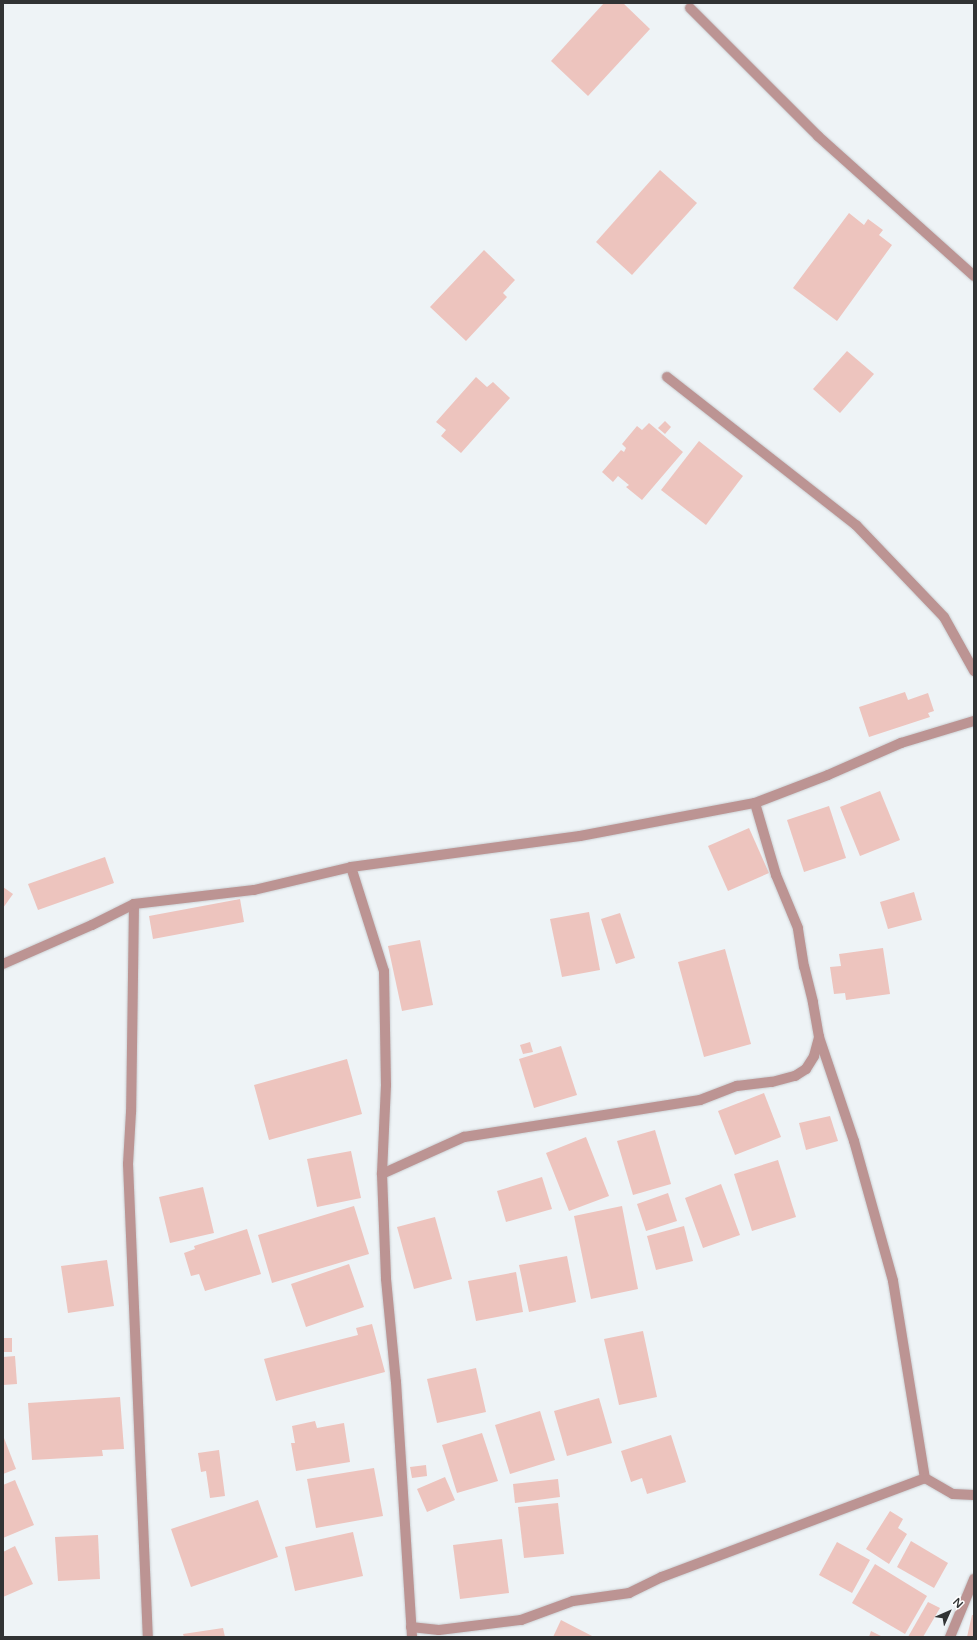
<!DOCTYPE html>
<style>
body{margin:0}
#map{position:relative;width:977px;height:1640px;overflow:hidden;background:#eef3f6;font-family:"Varela Round",sans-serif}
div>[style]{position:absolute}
.building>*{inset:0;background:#edc4be}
.roads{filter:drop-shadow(0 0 1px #ccd0d3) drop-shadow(0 0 1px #ccd0d3)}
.street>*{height:10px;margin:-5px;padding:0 5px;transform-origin:5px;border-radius:5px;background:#bc9493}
span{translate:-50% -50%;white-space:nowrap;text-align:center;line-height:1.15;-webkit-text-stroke:3px #fff;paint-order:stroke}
.frame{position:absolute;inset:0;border:4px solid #313334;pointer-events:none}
.north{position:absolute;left:929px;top:1592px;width:40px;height:40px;-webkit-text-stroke:3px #fff;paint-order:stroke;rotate:45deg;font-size:11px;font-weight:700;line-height:16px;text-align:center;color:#313334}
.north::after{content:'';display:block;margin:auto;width:14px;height:18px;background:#313334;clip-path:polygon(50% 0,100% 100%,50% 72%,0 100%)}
</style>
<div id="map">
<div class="building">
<div style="clip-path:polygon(604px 3px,623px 3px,650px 29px,588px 96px,551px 61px)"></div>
<div style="clip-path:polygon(660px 170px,697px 203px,632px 275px,596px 242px)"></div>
<div style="clip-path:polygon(849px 213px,864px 225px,868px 219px,883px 230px,879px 235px,892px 245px,837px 321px,793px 288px)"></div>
<div style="clip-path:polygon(484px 250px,515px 280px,503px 293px,507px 297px,466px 341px,430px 307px)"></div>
<div style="clip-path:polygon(847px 351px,874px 374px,840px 413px,813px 389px)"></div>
<div style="clip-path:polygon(476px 377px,487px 387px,493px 382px,510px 398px,461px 453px,441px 436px,446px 430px,436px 422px)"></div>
<div style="clip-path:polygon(665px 421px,671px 427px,665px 434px,658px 428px)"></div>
<div style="clip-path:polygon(649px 423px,683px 452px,642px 500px,626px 487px,629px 485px,618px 476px,613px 482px,602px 472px,621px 450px,624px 452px,626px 448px,622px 444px,637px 426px,642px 430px)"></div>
<div style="clip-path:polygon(699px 441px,743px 476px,706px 525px,661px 490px)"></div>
<div style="clip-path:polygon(905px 692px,908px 700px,928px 693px,934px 711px,928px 713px,930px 717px,869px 737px,859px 707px)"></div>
<div style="clip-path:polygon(880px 791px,900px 840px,860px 856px,840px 807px)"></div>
<div style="clip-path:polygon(829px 806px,846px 858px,804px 872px,787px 820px)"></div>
<div style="clip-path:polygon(749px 828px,769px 873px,728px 891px,708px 846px)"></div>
<div style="clip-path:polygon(105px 857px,114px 883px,38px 910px,28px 884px)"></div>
<div style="clip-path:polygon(3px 887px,13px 894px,3px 908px)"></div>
<div style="clip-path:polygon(914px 892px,922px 920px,888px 929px,880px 902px)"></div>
<div style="clip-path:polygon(240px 899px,244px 922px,153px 939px,149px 916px)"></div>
<div style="clip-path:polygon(589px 912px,600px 970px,562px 977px,550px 919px)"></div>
<div style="clip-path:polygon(620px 913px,635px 958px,616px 964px,601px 919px)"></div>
<div style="clip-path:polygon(420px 940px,433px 1005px,402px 1011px,388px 946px)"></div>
<div style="clip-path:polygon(883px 948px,890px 994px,846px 1000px,845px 993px,834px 994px,830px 967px,841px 966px,839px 954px)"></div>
<div style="clip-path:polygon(725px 949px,751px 1044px,704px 1057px,678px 962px)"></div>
<div style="clip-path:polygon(530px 1042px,533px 1052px,523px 1054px,520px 1045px)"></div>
<div style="clip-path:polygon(561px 1046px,577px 1095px,534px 1108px,519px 1059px)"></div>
<div style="clip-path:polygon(347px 1059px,362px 1114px,269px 1140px,254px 1085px)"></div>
<div style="clip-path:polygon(764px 1093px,781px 1137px,735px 1155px,718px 1111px)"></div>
<div style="clip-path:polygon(830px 1116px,838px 1141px,806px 1150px,799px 1123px)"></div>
<div style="clip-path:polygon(655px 1130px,671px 1184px,633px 1195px,617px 1141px)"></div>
<div style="clip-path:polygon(586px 1137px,609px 1196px,569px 1211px,546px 1153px)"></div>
<div style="clip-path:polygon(351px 1151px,361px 1198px,317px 1207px,307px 1159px)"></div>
<div style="clip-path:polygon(778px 1160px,796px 1217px,752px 1231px,734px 1174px)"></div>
<div style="clip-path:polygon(542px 1177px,552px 1209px,506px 1222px,497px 1191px)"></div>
<div style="clip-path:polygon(721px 1184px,740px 1235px,703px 1248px,685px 1198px)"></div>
<div style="clip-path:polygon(203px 1187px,214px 1233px,170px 1243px,159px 1197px)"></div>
<div style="clip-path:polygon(668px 1193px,677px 1221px,646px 1231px,637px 1204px)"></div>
<div style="clip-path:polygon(354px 1206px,369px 1254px,272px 1283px,258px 1235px)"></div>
<div style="clip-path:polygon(622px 1206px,638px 1289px,591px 1299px,574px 1216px)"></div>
<div style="clip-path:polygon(435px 1217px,452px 1279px,414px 1289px,397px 1227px)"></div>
<div style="clip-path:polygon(684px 1226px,693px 1261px,656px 1270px,647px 1236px)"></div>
<div style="clip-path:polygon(247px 1229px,261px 1274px,205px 1291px,199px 1274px,191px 1276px,184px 1253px,195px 1249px,194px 1246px)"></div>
<div style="clip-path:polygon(567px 1256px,576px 1302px,529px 1312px,519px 1265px)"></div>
<div style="clip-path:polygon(107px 1260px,114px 1306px,68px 1313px,61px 1266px)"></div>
<div style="clip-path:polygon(349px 1264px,364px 1307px,306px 1327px,291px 1284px)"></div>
<div style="clip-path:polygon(516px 1272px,523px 1312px,476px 1321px,468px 1281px)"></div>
<div style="clip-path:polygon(372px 1324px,385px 1372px,276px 1401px,264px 1359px,358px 1335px,356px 1328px)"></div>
<div style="clip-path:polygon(643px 1331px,657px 1397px,619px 1405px,604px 1339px)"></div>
<div style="clip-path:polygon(3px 1338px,12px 1338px,12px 1352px,3px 1352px)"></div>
<div style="clip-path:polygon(15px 1356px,17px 1384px,3px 1385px,3px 1357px)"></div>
<div style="clip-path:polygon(476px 1368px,486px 1412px,437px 1423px,427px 1379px)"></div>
<div style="clip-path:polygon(120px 1397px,124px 1449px,102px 1450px,103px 1456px,32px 1460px,28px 1403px)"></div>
<div style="clip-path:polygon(599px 1398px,612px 1443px,567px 1456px,554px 1411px)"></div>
<div style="clip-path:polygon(540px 1411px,555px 1460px,510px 1474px,495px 1425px)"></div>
<div style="clip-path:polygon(315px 1421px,317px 1428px,344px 1423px,350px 1462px,296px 1471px,291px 1443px,295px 1443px,292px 1426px)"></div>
<div style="clip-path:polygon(482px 1433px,498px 1481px,457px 1493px,442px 1445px)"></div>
<div style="clip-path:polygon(671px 1435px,686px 1482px,647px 1494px,642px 1478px,631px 1482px,621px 1451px)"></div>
<div style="clip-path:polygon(4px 1438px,16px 1469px,3px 1474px,3px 1439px)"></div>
<div style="clip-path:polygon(219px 1450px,225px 1496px,210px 1498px,206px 1471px,201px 1472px,198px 1453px)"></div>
<div style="clip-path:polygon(426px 1465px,427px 1476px,412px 1478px,410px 1467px)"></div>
<div style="clip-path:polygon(374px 1468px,383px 1516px,316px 1528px,307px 1479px)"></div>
<div style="clip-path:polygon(445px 1477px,455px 1500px,427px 1512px,417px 1489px)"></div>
<div style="clip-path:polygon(558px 1479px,560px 1497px,515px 1503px,513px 1484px)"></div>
<div style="clip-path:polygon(15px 1480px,34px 1525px,3px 1538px,3px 1485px)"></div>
<div style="clip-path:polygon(258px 1500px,278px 1557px,191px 1587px,171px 1529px)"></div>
<div style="clip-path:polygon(558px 1503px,564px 1554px,524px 1558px,518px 1507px)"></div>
<div style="clip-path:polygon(890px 1511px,903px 1519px,898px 1528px,907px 1534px,889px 1564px,866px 1549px)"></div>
<div style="clip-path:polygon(353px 1532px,363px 1576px,295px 1591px,285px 1547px)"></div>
<div style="clip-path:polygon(98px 1535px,100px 1579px,58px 1581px,55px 1537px)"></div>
<div style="clip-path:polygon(502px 1539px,509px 1593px,460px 1599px,453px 1545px)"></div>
<div style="clip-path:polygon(911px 1541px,948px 1563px,934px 1588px,897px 1567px)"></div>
<div style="clip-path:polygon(837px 1542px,870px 1560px,852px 1593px,819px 1575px)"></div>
<div style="clip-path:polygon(15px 1546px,33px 1584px,3px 1597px,3px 1552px)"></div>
<div style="clip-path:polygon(875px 1564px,927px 1596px,905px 1634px,852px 1603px)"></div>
<div style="clip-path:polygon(928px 1602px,940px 1608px,923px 1637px,908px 1637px)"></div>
<div style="clip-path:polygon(972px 1615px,974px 1615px,974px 1637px,967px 1637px)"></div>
<div style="clip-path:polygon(561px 1620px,594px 1637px,553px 1637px)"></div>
<div style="clip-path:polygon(223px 1628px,225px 1637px,184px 1637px,183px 1634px)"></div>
<div style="clip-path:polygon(871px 1631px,883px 1637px,869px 1637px)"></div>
</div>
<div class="roads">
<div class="street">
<div style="left:690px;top:8px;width:181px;rotate:45deg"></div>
<div style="left:818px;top:136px;width:210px;rotate:41.9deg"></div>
<div style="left:667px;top:377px;width:240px;rotate:38.1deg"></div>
<div style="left:856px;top:525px;width:127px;rotate:46.3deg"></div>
<div style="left:944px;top:617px;width:62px;rotate:60.9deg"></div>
<div style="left:351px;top:867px;width:109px;rotate:72.4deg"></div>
<div style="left:384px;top:971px;width:114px;rotate:89deg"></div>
<div style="left:386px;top:1085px;width:89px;rotate:92.6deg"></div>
<div style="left:382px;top:1174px;width:105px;rotate:87.8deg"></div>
<div style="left:386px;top:1279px;width:103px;rotate:84.5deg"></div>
<div style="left:396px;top:1382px;width:256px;rotate:86.4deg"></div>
<div style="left:134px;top:904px;width:208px;rotate:90.8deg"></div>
<div style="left:131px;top:1112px;width:52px;rotate:93.3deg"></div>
<div style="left:128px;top:1164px;width:473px;rotate:87.6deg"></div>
<div style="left:3px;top:964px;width:97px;rotate:-23.7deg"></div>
<div style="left:92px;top:925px;width:47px;rotate:-26.6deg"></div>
<div style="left:134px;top:904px;width:121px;rotate:-6.7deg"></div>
<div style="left:254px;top:890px;width:100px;rotate:-13.3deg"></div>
<div style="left:351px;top:867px;width:231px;rotate:-7.7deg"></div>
<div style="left:580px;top:836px;width:178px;rotate:-10.7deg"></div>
<div style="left:755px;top:803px;width:78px;rotate:-21deg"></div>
<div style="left:828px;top:775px;width:80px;rotate:-23.7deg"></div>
<div style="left:901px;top:743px;width:76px;rotate:-16.8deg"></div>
<div style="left:819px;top:1037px;width:110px;rotate:71.4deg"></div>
<div style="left:854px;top:1141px;width:145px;rotate:74.4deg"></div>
<div style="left:893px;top:1281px;width:200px;rotate:80.8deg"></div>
<div style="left:925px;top:1478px;width:32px;rotate:30deg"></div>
<div style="left:953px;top:1494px;width:21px;rotate:3deg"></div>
<div style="left:382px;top:1174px;width:90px;rotate:-24.3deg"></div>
<div style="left:464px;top:1137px;width:239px;rotate:-8.9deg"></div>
<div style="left:700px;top:1100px;width:40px;rotate:-21deg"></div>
<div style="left:737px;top:1086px;width:35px;rotate:-7deg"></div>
<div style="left:772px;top:1082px;width:24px;rotate:-15deg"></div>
<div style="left:795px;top:1076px;width:13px;rotate:-32deg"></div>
<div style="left:806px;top:1069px;width:15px;rotate:-58deg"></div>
<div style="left:814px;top:1056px;width:20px;rotate:-75deg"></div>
<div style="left:819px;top:1037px;width:36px;rotate:-100deg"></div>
<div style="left:813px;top:1002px;width:36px;rotate:-104deg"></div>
<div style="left:804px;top:967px;width:39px;rotate:-99deg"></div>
<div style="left:798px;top:928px;width:57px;rotate:-112.5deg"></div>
<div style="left:776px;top:875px;width:75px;rotate:-106.3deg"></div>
<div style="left:411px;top:1627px;width:28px;rotate:6deg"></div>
<div style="left:439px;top:1630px;width:83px;rotate:-7deg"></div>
<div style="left:521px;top:1620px;width:55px;rotate:-20.1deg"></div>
<div style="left:573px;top:1601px;width:57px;rotate:-8.1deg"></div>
<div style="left:629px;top:1593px;width:37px;rotate:-26deg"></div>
<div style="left:662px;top:1577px;width:281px;rotate:-20.6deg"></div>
<div style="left:950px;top:1637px;width:63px;rotate:-67.5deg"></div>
</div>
</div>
<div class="frame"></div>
<div class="north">N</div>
</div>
